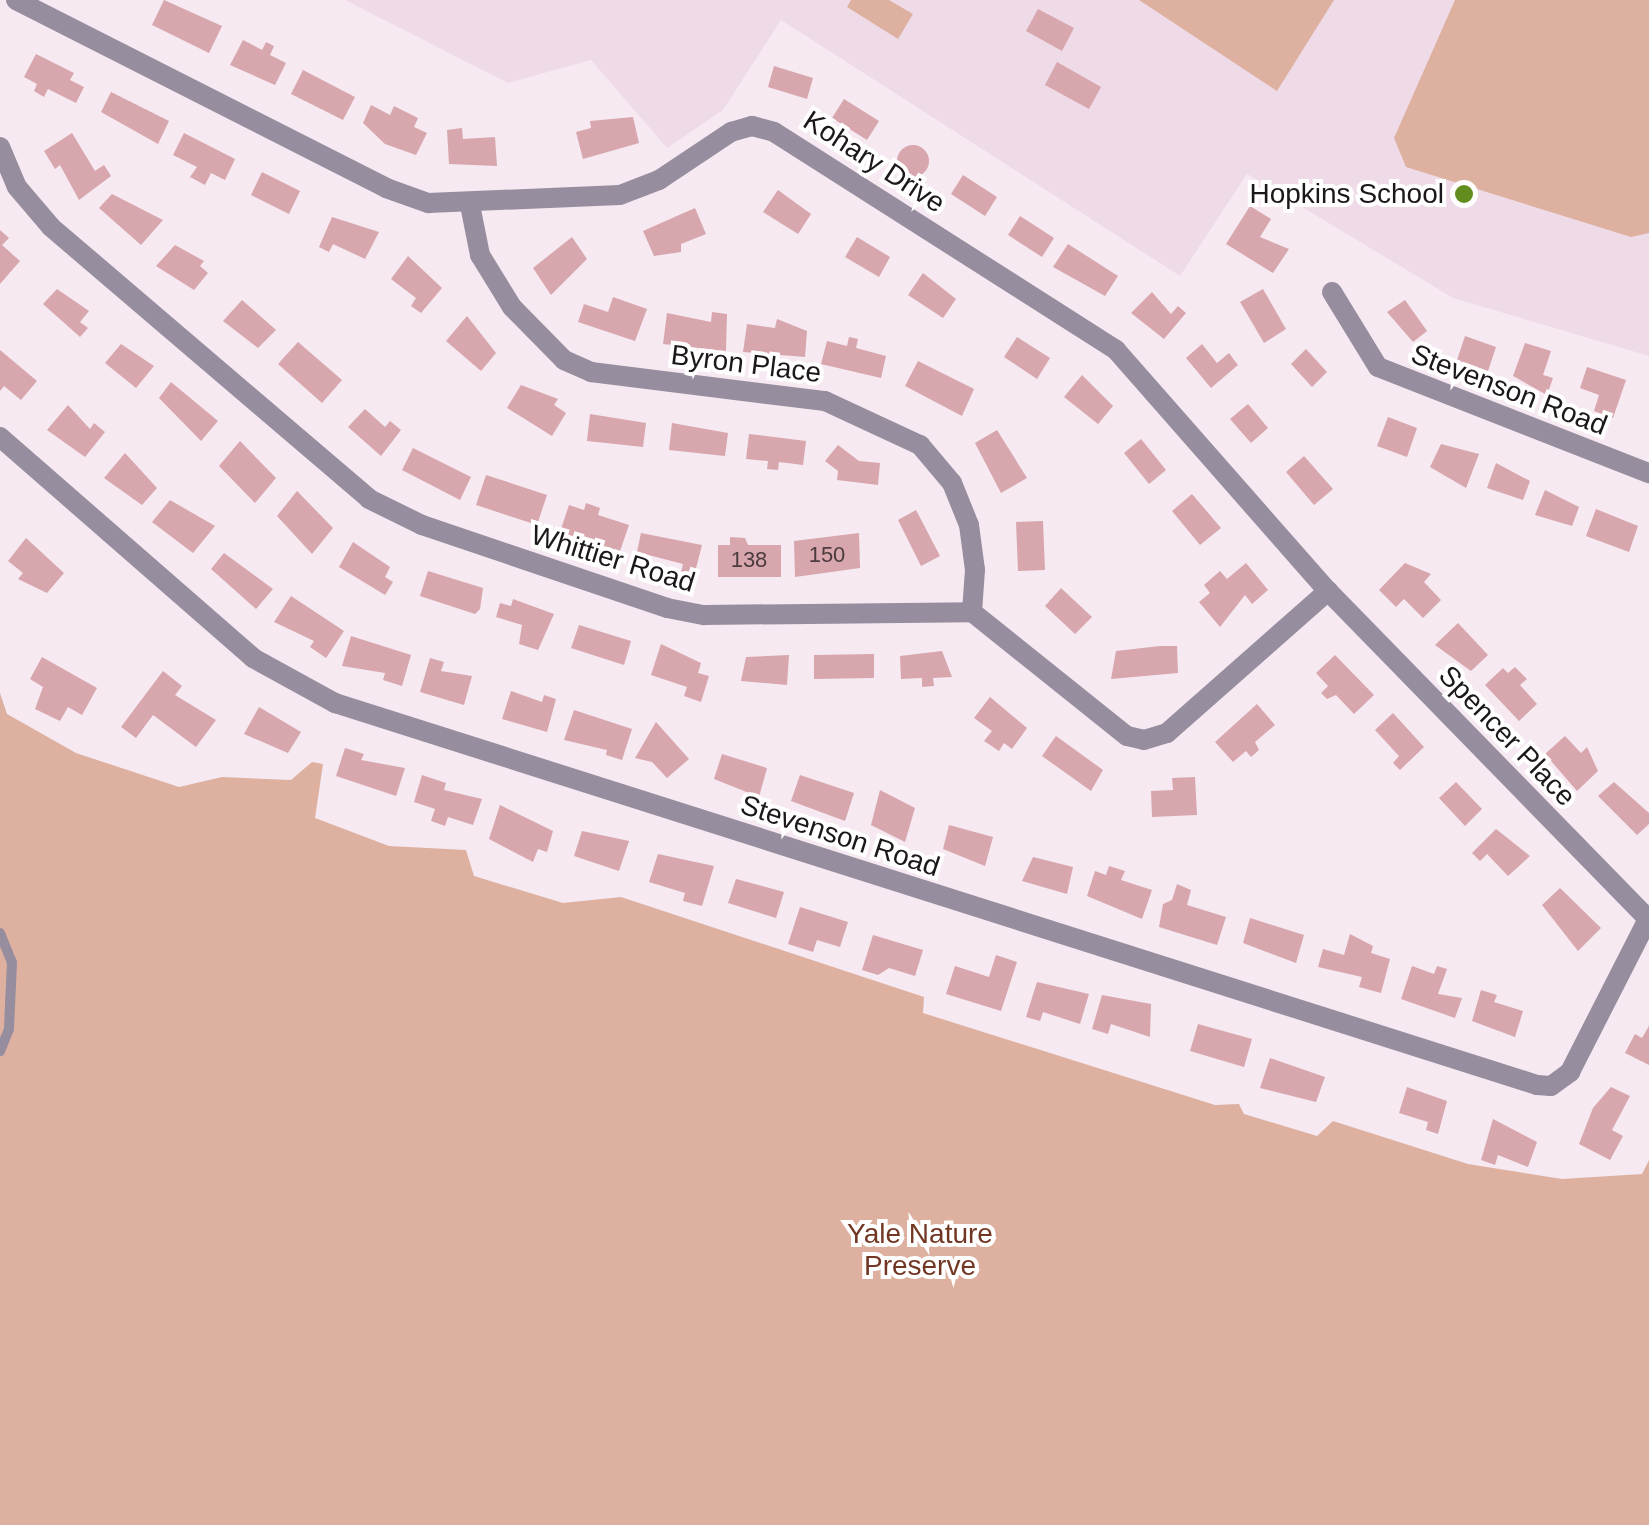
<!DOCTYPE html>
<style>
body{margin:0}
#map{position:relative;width:1649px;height:1525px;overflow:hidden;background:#f6e9f1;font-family:Helvetica,sans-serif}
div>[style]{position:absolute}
.built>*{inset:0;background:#efdbe8}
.green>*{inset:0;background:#ddb0a0}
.building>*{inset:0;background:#d8a6ad}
.round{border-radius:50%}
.lane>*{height:10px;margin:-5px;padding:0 5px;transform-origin:5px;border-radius:5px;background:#968d9e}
.street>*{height:20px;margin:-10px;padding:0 10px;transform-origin:10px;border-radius:10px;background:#968d9e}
.dots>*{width:28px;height:28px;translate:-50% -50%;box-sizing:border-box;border:5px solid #fff;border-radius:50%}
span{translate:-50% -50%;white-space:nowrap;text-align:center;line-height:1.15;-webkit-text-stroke:8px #fff;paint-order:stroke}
.number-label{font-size:22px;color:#4a3b3f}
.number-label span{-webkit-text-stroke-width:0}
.street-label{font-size:28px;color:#1b171a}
.poi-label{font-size:28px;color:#1b171a}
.right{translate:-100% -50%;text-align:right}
.park-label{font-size:28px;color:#723723}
</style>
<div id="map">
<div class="built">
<div style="clip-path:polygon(345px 0,1649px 0,1649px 356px,1453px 298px,1247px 174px,1180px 276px,781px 20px,723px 110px,667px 148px,591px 60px,508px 83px)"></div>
</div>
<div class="green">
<div style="clip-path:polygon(851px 0,889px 0,913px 14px,898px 39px,847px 7px)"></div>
<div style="clip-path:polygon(1139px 0,1334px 0,1277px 91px)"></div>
<div style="clip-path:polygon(1455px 0,1649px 0,1649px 233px,1631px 237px,1406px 167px,1394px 138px)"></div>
<div style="clip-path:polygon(0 693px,7px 714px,76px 753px,179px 787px,222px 777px,291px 780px,312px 762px,323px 764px,315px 818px,389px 846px,466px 850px,474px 876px,563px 903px,621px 897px,924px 997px,923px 1013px,1215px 1105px,1239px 1104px,1244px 1114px,1317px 1136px,1333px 1121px,1468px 1164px,1562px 1179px,1642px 1174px,1649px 1160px,1649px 1525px,0 1525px)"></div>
</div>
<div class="building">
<div style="clip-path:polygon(164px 0,222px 26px,209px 53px,152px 25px)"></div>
<div style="clip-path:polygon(1038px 9px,1074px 28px,1062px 51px,1026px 31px)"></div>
<div style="clip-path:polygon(243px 40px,262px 50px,266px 42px,274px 46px,270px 55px,286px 63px,275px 85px,230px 65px)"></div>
<div style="clip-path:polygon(36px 54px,74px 73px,70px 80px,84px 87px,76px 103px,48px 89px,44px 97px,34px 91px,37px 84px,24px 77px)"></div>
<div style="clip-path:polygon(1057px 62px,1101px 87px,1089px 109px,1045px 85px)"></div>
<div style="clip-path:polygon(774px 66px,813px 78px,807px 99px,768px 87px)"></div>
<div style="clip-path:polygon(303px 70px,355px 97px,343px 120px,291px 94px)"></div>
<div style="clip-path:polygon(111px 92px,169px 121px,158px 144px,101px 112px)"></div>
<div style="clip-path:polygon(844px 99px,879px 121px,867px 140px,832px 118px)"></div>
<div style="clip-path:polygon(371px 105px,390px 115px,394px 106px,418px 118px,414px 127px,427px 133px,416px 155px,385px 144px,363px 123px)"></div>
<div style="clip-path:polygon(633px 117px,639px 143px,583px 159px,576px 132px,591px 128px,590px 121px)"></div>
<div style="clip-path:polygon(462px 128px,463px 139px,495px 137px,497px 166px,449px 164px,447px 130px)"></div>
<div style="clip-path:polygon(72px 133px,95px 171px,104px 165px,111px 176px,79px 200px,60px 165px,55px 169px,44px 151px)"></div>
<div style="clip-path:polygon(184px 133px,235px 159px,225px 180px,211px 173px,205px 185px,190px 177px,197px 167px,173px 155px)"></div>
<div class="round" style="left:897px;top:145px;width:32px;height:32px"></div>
<div style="clip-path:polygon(262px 172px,300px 191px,289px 214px,251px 195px)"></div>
<div style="clip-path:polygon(963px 175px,997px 197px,985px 216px,951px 194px)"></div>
<div style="clip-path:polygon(778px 190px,811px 214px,798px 234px,763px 212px)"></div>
<div style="clip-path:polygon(112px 194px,163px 220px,141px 245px,99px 208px)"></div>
<div style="clip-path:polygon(1250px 206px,1271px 219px,1260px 237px,1289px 249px,1273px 273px,1226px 244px)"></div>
<div style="clip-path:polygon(695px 208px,706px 234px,681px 244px,681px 252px,654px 256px,643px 231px)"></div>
<div style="clip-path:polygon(1020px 216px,1054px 238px,1042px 257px,1008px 235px)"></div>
<div style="clip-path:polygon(332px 217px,379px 232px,365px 259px,333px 244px,329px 252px,319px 247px)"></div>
<div style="clip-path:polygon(0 230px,9px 238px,2px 245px,20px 261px,0 284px)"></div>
<div style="clip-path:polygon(572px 237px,587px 259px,551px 295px,533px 268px)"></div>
<div style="clip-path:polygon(857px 237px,890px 257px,879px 277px,845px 257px)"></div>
<div style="clip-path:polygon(1068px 244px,1118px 276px,1105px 296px,1053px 267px)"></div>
<div style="clip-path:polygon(175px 245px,204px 261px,200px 266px,208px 273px,194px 290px,156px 266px)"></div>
<div style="clip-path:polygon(408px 256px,442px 288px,421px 313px,411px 306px,416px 298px,391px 279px)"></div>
<div style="clip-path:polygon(923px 273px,956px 299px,943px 318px,908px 295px)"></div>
<div style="clip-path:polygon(57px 289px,89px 311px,80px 322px,88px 328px,80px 337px,43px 304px)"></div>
<div style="clip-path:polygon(1263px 289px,1286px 329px,1264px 343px,1240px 302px)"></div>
<div style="clip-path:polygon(1152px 292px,1171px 314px,1178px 306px,1186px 313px,1164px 339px,1131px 313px)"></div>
<div style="clip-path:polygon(613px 297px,647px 309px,635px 341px,578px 322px,584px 304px,608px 312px)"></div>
<div style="clip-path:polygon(242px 300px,276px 330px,258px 348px,223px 321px)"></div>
<div style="clip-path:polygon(1405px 300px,1427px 331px,1413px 342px,1387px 312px)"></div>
<div style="clip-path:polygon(712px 312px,727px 314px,726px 351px,663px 344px,667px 313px,711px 322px)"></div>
<div style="clip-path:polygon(467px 316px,496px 353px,481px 371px,446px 341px)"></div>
<div style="clip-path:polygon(777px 319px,807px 331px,805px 357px,743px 352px,747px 324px,775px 328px)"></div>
<div style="clip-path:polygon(1465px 336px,1496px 347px,1488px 371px,1457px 360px)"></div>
<div style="clip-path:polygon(849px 337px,858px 339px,856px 348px,886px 356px,881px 378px,821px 364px,827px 341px,847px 346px)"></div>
<div style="clip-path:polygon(1017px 337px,1050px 358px,1037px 379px,1004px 357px)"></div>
<div style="clip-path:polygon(298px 342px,342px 380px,322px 403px,278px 364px)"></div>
<div style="clip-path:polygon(1525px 343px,1551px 351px,1543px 375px,1553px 378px,1547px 395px,1513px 376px)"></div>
<div style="clip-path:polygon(121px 344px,154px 366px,136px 388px,105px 363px)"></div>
<div style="clip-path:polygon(1202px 344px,1217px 363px,1229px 353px,1238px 365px,1211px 388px,1186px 358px)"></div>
<div style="clip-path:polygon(1306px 349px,1327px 372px,1312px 387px,1291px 364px)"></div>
<div style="clip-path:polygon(0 350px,37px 381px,21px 400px,4px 386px,0 391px)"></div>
<div style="clip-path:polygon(918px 361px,974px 389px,962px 416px,905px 386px)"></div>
<div style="clip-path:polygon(1587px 367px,1626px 380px,1613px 418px,1594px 411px,1599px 395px,1580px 388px)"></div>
<div style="clip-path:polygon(1082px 375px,1113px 406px,1098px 424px,1064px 397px)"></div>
<div style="clip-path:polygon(171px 382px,218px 421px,201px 441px,159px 398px)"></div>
<div style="clip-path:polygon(521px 385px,558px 399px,554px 405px,566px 413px,552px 436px,507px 408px)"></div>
<div style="clip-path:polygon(1248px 404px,1268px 428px,1251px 443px,1230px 419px)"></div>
<div style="clip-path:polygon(68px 405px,90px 429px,94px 423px,105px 432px,85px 457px,47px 430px)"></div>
<div style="clip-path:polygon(365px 409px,385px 427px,390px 421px,401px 430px,381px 456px,348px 427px)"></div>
<div style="clip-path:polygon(590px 414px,646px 423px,643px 447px,587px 441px)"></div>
<div style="clip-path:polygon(1388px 417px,1417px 428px,1407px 457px,1377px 446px)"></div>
<div style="clip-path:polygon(672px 423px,728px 433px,725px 456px,669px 450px)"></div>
<div style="clip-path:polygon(997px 430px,1027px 478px,1001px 493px,975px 443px)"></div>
<div style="clip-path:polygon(749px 434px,806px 441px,803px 465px,779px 462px,778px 470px,767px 469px,768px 461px,746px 459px)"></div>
<div style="clip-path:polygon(1141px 439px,1166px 470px,1149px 484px,1124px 453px)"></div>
<div style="clip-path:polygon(240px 441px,276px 478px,255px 503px,219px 466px)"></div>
<div style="clip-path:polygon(1441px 444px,1479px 454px,1466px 488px,1430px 467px)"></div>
<div style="clip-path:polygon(838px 445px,859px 461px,880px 463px,878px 485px,837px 480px,838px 471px,825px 461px)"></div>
<div style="clip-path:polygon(413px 448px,471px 477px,460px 500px,402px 470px)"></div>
<div style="clip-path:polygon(125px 453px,157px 488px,142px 505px,104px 478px)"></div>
<div style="clip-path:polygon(1304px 456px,1333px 489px,1314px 505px,1286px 472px)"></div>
<div style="clip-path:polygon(1496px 463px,1530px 481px,1523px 500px,1487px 488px)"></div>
<div style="clip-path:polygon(486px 475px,547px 495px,537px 525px,476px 505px)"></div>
<div style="clip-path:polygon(1545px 490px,1579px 507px,1572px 526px,1535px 515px)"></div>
<div style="clip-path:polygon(297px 491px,333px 528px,312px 554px,277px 516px)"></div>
<div style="clip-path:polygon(1192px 494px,1221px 528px,1200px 545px,1172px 511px)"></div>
<div style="clip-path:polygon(170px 500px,215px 526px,193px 553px,152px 522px)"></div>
<div style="clip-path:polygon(586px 503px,600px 508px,598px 515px,629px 525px,620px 551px,560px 532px,569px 505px,584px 510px)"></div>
<div style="clip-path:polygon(1596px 509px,1638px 526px,1629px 552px,1586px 536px)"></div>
<div style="clip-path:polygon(916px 510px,940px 556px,921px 566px,898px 520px)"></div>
<div style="clip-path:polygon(1043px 521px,1045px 570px,1018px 571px,1016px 522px)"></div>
<div style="clip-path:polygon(641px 533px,702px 545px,694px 576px,681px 573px,683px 564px,637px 552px)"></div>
<div style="clip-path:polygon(859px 533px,860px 568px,795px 577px,794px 541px)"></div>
<div style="clip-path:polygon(730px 537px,745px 538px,748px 545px,781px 545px,781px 577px,718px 577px,718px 545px,730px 545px)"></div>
<div style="clip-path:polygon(26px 538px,64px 573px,47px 593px,18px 579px,23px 573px,8px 561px)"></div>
<div style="clip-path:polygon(353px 542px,390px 567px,385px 577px,393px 582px,385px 595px,339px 567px)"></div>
<div style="clip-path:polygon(224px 553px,273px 589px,256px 609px,211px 569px)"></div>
<div style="clip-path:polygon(1246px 563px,1268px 590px,1252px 604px,1245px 595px,1220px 627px,1199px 602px,1210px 593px,1204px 585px,1220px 571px,1227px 579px)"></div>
<div style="clip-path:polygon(1405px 563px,1431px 574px,1424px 582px,1441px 600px,1423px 618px,1404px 599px,1396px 607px,1379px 590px)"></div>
<div style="clip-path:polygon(428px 571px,483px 588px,480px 609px,475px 614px,420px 596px)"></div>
<div style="clip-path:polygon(1061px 588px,1092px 617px,1075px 634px,1045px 606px)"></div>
<div style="clip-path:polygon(291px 596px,344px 631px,326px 658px,310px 647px,314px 641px,274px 622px)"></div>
<div style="clip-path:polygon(513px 599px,554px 614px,538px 650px,519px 644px,522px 625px,496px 617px,500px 603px,511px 606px)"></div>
<div style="clip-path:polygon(1458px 623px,1488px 655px,1471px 671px,1435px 645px)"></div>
<div style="clip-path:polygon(579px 625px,631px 641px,624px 665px,571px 648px)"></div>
<div style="clip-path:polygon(351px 636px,411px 655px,402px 686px,383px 680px,385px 673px,342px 666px)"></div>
<div style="clip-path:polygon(661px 644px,701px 663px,698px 673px,709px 676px,701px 702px,684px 696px,687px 687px,651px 675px)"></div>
<div style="clip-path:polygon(1160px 646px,1177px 646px,1178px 673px,1111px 679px,1116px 651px)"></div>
<div style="clip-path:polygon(942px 651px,952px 677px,933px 678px,934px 686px,922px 687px,922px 678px,901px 679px,900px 656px)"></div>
<div style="clip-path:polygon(874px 654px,874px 678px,814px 679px,814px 655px)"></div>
<div style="clip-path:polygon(789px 655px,787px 685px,741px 681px,746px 657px)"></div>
<div style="clip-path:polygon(1335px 655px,1374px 695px,1354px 714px,1336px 695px,1327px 699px,1321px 693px,1328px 686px,1316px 673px)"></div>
<div style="clip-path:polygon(42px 657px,97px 688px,82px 715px,68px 707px,60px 721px,35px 709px,43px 687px,30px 679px)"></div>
<div style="clip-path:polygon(430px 658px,444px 662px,441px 671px,472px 676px,464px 705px,420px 692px)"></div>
<div style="clip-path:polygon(1515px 667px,1527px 679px,1520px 685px,1537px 704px,1519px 721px,1485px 685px,1503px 668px,1508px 673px)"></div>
<div style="clip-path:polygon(163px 671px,182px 686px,175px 695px,216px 720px,196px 747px,153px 715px,136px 738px,121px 727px)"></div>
<div style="clip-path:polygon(511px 691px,542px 702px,544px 695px,556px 699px,547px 732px,502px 719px)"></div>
<div style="clip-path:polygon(990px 697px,1027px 728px,1012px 749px,1004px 743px,999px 751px,984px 741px,992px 731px,974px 718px)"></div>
<div style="clip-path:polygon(1257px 704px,1275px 725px,1255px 742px,1259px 750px,1251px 757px,1246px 751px,1233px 762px,1215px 742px)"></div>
<div style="clip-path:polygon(259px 707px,301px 732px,288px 753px,244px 734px)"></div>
<div style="clip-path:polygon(574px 710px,632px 729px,622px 760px,606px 755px,607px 750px,564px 740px)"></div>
<div style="clip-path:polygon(1393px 713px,1424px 747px,1400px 770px,1393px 763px,1399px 756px,1375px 730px)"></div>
<div style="clip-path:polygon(656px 722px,689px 759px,667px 778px,652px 762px,635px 758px)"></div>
<div style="clip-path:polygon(1056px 736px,1103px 770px,1091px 791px,1042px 756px)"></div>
<div style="clip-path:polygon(1565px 736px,1581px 753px,1587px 747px,1598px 771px,1577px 791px,1545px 754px)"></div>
<div style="clip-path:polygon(345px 748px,364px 754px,361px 760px,405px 768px,396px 796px,336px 776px)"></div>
<div style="clip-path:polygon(722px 754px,767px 768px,759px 797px,714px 779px)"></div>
<div style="clip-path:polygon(422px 775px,446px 783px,444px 790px,482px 799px,473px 825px,448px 817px,445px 826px,431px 821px,435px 809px,414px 802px)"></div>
<div style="clip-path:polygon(800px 775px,854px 793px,845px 821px,791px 801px)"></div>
<div style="clip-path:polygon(1195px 777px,1197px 815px,1152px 817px,1151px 791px,1173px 790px,1172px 778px)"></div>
<div style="clip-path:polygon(1456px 782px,1482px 809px,1465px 826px,1439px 798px)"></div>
<div style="clip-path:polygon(1614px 782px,1649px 813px,1649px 824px,1637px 835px,1598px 796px)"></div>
<div style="clip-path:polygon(880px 790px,915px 808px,905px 842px,871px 825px)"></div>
<div style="clip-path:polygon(500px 805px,553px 831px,547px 852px,538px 849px,533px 862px,489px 839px)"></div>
<div style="clip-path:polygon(949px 825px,993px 837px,985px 866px,943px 849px)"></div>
<div style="clip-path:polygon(1496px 829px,1530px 856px,1508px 876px,1487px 854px,1480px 861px,1472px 853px)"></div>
<div style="clip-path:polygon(582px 831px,629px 841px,619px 871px,574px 856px)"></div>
<div style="clip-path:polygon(658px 854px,714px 866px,702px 906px,683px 901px,685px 893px,649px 882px)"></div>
<div style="clip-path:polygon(1033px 857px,1073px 867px,1067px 894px,1022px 881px)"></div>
<div style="clip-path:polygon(1109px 866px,1125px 871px,1121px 880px,1152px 890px,1142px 919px,1087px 896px,1095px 871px,1106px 875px)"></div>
<div style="clip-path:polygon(736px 879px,784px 892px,776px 918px,728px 903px)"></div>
<div style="clip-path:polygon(1177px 884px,1191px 890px,1187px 905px,1226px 917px,1217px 945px,1159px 927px,1163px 904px,1172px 900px)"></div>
<div style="clip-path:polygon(1560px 888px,1601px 928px,1578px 951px,1542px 905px)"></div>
<div style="clip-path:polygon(800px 907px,848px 922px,840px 947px,817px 940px,813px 952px,788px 944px)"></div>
<div style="clip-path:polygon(1250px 918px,1304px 935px,1296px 963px,1243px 943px)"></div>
<div style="clip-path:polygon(1350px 934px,1373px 946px,1371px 953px,1390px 959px,1381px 993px,1359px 987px,1362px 977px,1318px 967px,1323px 949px,1344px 955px)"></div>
<div style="clip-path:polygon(873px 935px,923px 950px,915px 976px,889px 968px,878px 975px,862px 970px)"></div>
<div style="clip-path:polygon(996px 955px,1017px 962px,1001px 1011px,946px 994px,955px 966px,989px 977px)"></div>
<div style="clip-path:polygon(1412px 966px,1434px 974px,1437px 966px,1447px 969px,1438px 994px,1462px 998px,1455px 1018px,1401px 999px)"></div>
<div style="clip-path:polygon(1037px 982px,1089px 994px,1080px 1024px,1043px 1012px,1040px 1021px,1026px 1017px)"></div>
<div style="clip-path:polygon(1481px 990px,1497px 995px,1494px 1002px,1523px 1011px,1515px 1037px,1472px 1021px)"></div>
<div style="clip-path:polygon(1102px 995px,1151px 1004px,1150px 1037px,1111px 1024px,1108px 1034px,1092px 1029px)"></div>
<div style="clip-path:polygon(1198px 1024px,1252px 1039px,1244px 1067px,1190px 1051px)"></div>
<div style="clip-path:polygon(1649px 1026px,1649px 1065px,1625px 1053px,1635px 1034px,1642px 1038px)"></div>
<div style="clip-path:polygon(1270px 1058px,1325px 1077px,1316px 1102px,1260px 1088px)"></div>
<div style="clip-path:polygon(1407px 1087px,1447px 1101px,1438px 1134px,1426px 1130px,1428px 1122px,1399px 1113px)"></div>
<div style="clip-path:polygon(1611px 1087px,1630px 1096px,1612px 1130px,1623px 1136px,1610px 1160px,1579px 1144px,1593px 1108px)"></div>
<div style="clip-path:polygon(1493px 1119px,1537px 1142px,1528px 1167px,1498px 1155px,1495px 1165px,1481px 1160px)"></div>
</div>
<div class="lane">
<div style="left:0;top:933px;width:31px;rotate:68deg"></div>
<div style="left:12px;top:962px;width:67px;rotate:92.6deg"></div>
<div style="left:9px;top:1029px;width:24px;rotate:112deg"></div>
</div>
<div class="street">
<div style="left:16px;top:0;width:415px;rotate:26.9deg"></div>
<div style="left:386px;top:188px;width:45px;rotate:19.7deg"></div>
<div style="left:428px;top:203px;width:192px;rotate:-2.4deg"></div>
<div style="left:620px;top:195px;width:42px;rotate:-21deg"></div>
<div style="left:659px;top:180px;width:87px;rotate:-33.7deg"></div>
<div style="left:731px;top:132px;width:22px;rotate:-16deg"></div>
<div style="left:752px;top:126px;width:23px;rotate:15deg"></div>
<div style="left:774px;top:132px;width:406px;rotate:32.5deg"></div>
<div style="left:1116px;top:350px;width:321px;rotate:48.7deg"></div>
<div style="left:1328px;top:591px;width:458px;rotate:45.7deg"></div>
<div style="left:0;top:147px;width:43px;rotate:67deg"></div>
<div style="left:17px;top:187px;width:52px;rotate:49.6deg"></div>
<div style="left:51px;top:227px;width:418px;rotate:40.5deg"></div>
<div style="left:369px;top:499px;width:59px;rotate:26.1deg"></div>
<div style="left:422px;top:525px;width:259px;rotate:18.7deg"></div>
<div style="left:667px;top:608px;width:38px;rotate:11deg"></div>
<div style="left:704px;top:615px;width:268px;rotate:-0.6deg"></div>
<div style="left:972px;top:612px;width:198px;rotate:38.7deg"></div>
<div style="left:1127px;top:736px;width:17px;rotate:13deg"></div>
<div style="left:1144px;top:740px;width:24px;rotate:-17deg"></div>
<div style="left:1167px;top:733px;width:215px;rotate:-41.4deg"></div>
<div style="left:470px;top:205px;width:51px;rotate:78.7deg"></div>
<div style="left:480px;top:255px;width:61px;rotate:58.4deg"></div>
<div style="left:512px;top:307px;width:74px;rotate:45.5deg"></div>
<div style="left:564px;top:360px;width:30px;rotate:24deg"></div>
<div style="left:591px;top:372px;width:236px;rotate:7.1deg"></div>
<div style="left:825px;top:401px;width:105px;rotate:24.9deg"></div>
<div style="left:920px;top:445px;width:50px;rotate:49.9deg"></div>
<div style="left:952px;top:483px;width:45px;rotate:68deg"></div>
<div style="left:969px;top:525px;width:45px;rotate:82.4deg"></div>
<div style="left:975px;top:570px;width:42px;rotate:94.1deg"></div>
<div style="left:1332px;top:292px;width:88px;rotate:58.5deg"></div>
<div style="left:1378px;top:367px;width:291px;rotate:21.4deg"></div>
<div style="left:0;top:437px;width:336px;rotate:41.1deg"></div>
<div style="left:253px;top:658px;width:94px;rotate:28.8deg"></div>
<div style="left:335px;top:703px;width:1261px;rotate:17.63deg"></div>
<div style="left:1537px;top:1085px;width:14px;rotate:4deg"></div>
<div style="left:1551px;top:1086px;width:24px;rotate:-36deg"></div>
<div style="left:1570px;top:1072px;width:174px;rotate:-63deg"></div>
</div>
<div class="dots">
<div style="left:1464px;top:194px;background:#628e1f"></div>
</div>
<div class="number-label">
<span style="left:827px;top:555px">150</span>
<span style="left:749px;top:560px">138</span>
</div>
<div class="street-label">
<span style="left:874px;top:162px;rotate:33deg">Kohary Drive</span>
<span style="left:746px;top:364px;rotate:7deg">Byron Place</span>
<span style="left:1509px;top:390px;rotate:21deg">Stevenson Road</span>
<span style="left:613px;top:559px;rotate:17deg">Whittier Road</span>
<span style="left:1507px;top:736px;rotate:46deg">Spencer Place</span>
<span style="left:840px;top:836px;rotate:18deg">Stevenson Road</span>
</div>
<div class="poi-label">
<span class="right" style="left:1444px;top:194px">Hopkins School</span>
</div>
<div class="park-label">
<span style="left:920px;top:1250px">Yale Nature<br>Preserve</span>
</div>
</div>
